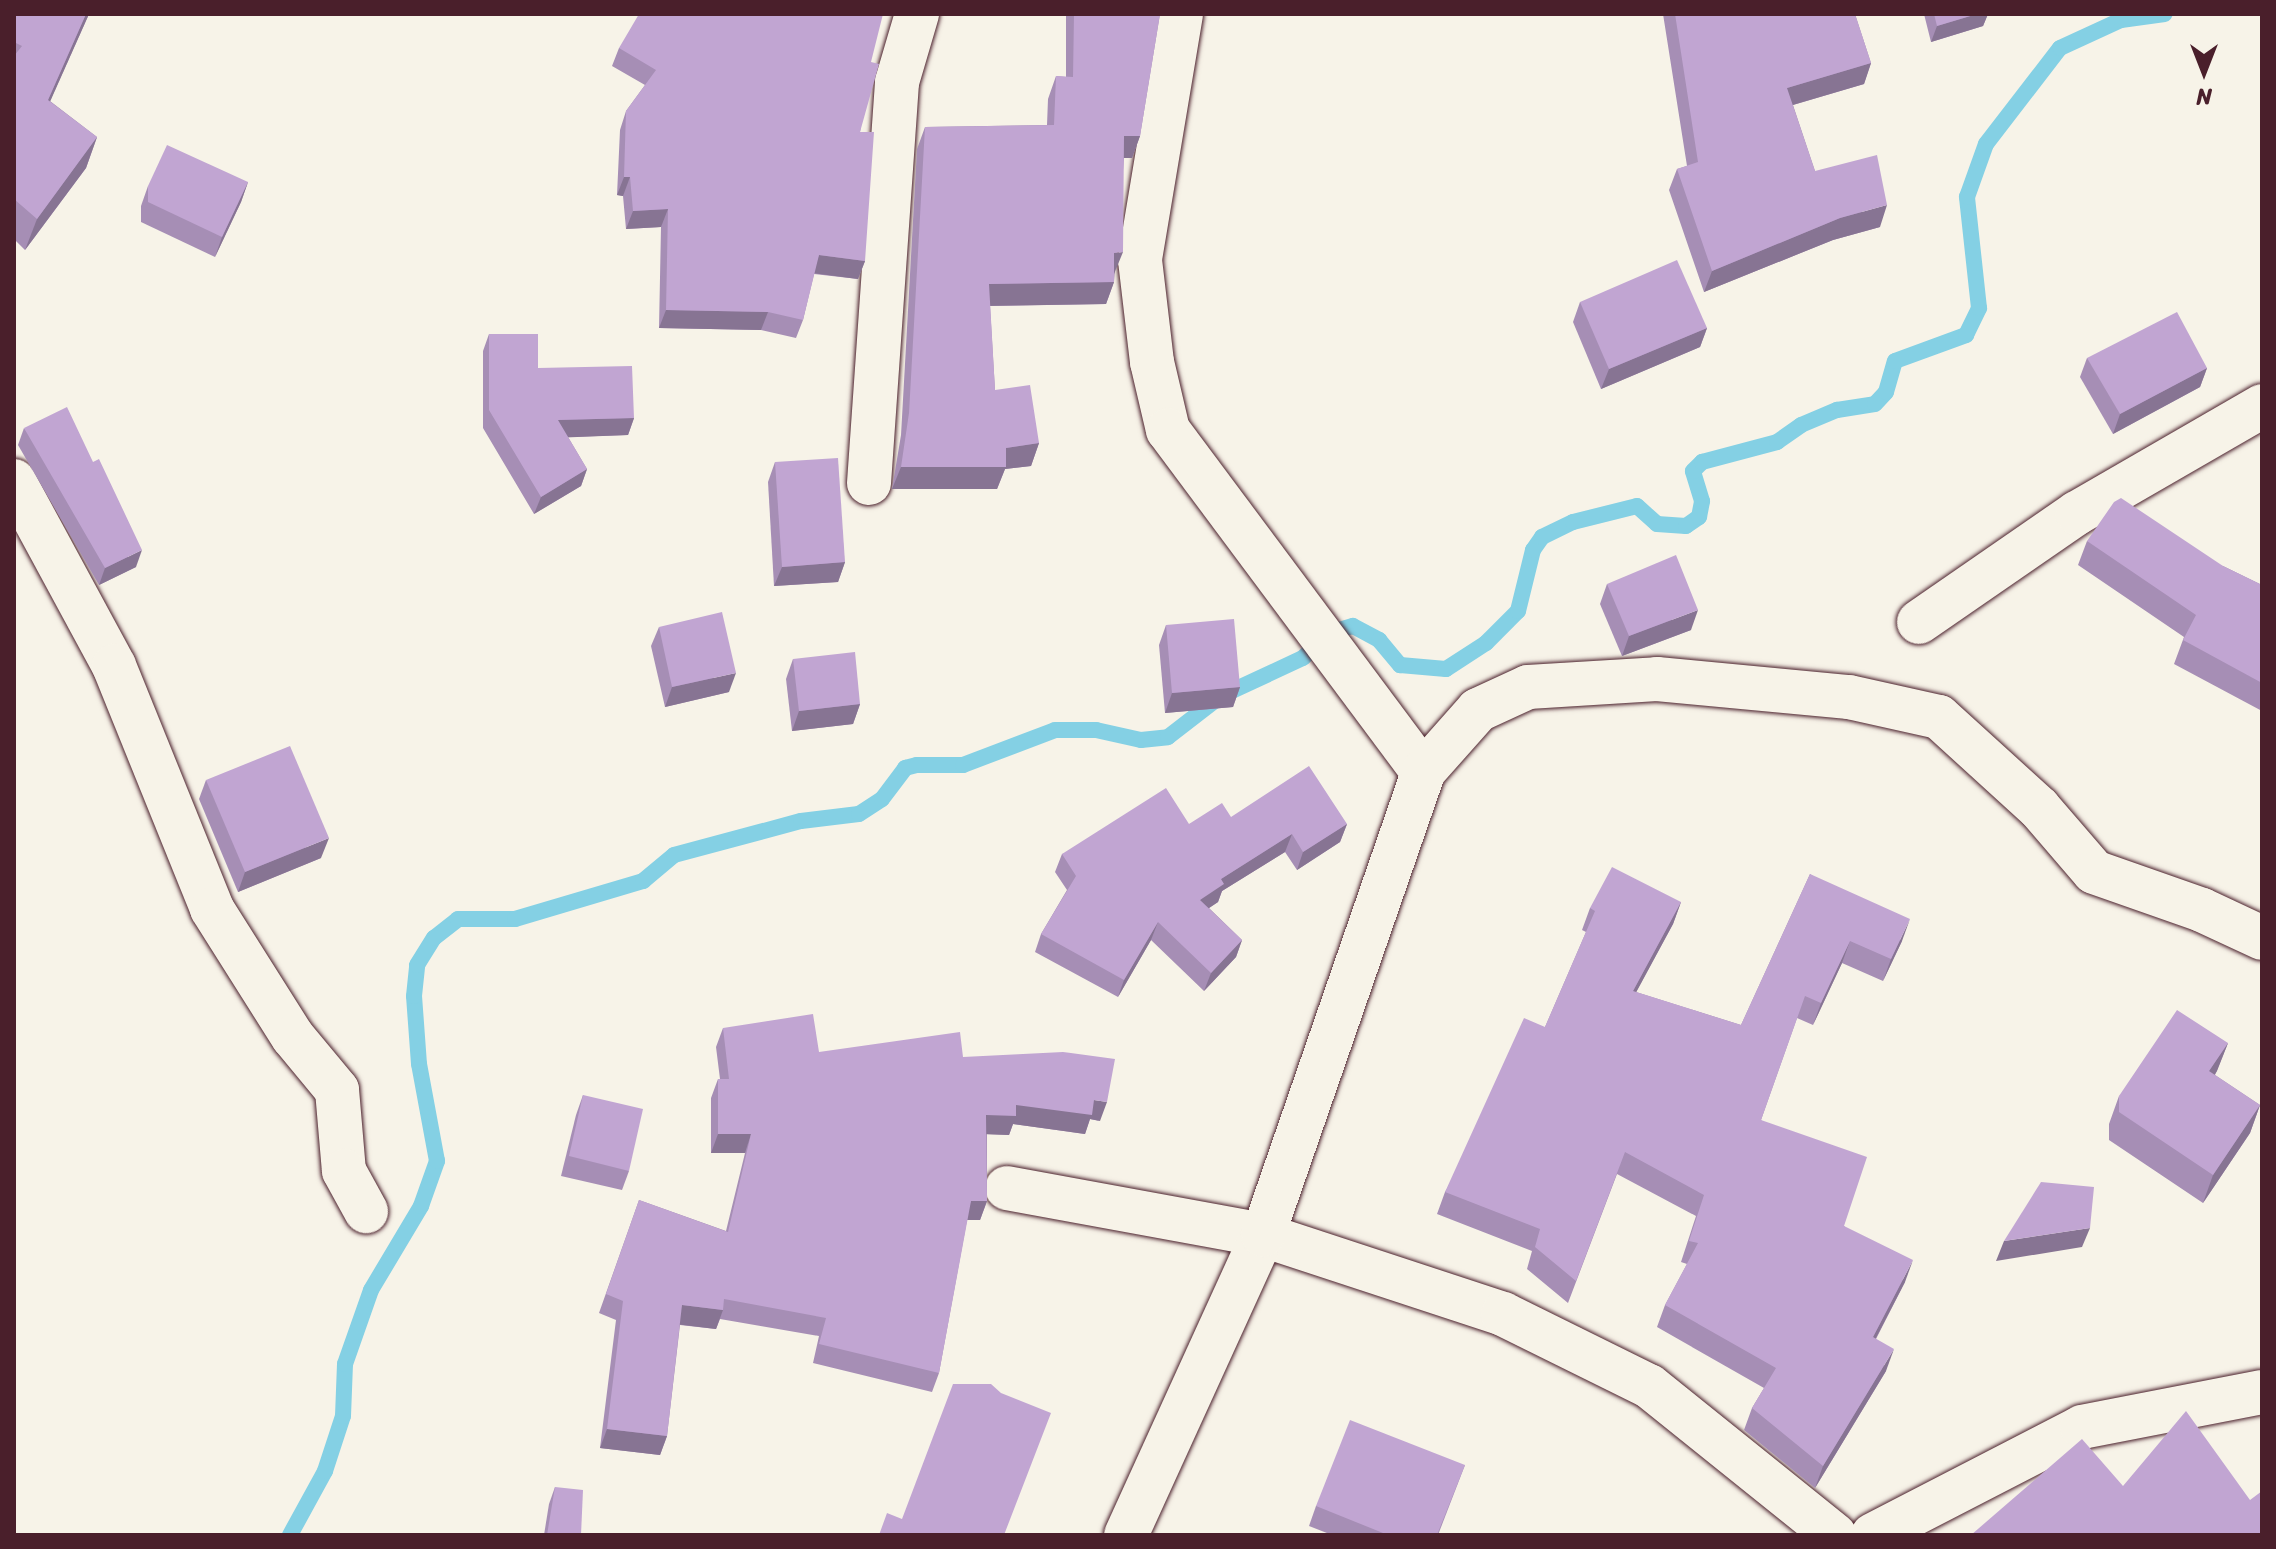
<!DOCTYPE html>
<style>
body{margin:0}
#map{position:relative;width:2276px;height:1549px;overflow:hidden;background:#f7f3e8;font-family:Sriracha,sans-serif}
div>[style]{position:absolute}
.stream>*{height:16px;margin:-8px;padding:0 8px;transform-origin:8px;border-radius:8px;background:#84d0e4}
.roads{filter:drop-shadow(0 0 2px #4a1f2b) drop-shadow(0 0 2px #4a1f2b)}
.minor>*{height:44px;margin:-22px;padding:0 22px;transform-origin:22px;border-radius:22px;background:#f7f3e8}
.wall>*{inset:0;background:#a68eb5}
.shaded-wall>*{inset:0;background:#877493}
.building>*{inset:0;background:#c1a5d2}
span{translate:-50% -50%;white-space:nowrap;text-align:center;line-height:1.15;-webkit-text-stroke:6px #f7f3e8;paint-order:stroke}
.frame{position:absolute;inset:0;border:16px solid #4a1f2b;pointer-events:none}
.north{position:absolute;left:2164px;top:32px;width:80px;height:80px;-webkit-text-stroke:6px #f7f3e8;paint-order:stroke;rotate:180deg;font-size:22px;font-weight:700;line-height:32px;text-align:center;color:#4a1f2b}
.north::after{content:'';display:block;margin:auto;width:28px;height:36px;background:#4a1f2b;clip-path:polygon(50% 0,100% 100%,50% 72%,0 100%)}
</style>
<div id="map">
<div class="stream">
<div style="left:290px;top:1535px;width:73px;rotate:-61.3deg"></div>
<div style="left:325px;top:1471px;width:58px;rotate:-71.9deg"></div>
<div style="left:343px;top:1416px;width:52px;rotate:-87.8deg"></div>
<div style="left:345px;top:1364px;width:78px;rotate:-70.6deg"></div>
<div style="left:371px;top:1290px;width:98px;rotate:-59.2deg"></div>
<div style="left:421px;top:1206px;width:48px;rotate:-70.4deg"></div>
<div style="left:437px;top:1161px;width:99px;rotate:-100.5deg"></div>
<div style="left:419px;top:1064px;width:68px;rotate:-94.2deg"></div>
<div style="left:414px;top:996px;width:31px;rotate:-84deg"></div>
<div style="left:417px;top:965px;width:32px;rotate:-58deg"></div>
<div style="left:434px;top:938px;width:31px;rotate:-38deg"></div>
<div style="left:458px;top:919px;width:57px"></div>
<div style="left:515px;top:919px;width:134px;rotate:-16.5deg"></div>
<div style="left:643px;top:881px;width:40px;rotate:-40deg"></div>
<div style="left:674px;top:855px;width:131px;rotate:-15deg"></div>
<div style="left:801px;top:821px;width:58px;rotate:-6.9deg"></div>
<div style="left:859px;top:814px;width:27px;rotate:-33deg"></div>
<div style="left:882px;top:799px;width:39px;rotate:-53deg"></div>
<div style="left:905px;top:768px;width:12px;rotate:-14deg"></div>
<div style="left:917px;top:765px;width:46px"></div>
<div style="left:963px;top:765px;width:98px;rotate:-20.8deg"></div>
<div style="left:1055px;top:730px;width:41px"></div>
<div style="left:1096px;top:730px;width:46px;rotate:12.5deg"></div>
<div style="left:1141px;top:740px;width:27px;rotate:-6deg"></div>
<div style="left:1168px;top:737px;width:67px;rotate:-37.7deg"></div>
<div style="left:1221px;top:696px;width:90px;rotate:-24.9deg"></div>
<div style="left:1303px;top:658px;width:33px;rotate:-46deg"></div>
<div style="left:1326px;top:634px;width:28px;rotate:-17deg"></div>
<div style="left:1353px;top:626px;width:30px;rotate:28deg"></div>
<div style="left:1379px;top:640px;width:33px;rotate:50deg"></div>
<div style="left:1400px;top:665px;width:46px;rotate:5deg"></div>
<div style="left:1446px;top:669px;width:48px;rotate:-33deg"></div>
<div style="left:1486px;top:643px;width:45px;rotate:-45deg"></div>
<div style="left:1518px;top:611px;width:63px;rotate:-76.2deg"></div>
<div style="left:1533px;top:550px;width:16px;rotate:-55deg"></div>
<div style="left:1542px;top:537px;width:34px;rotate:-26deg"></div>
<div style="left:1573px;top:522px;width:66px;rotate:-14deg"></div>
<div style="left:1637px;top:506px;width:27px;rotate:42deg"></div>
<div style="left:1657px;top:524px;width:29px;rotate:4deg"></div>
<div style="left:1686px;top:526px;width:16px;rotate:-35deg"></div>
<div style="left:1699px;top:517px;width:16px;rotate:-79deg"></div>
<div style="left:1702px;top:501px;width:31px;rotate:-107deg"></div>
<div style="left:1693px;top:471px;width:13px;rotate:-45deg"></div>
<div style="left:1702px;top:462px;width:78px;rotate:-14.9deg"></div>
<div style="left:1777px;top:442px;width:29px;rotate:-35deg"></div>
<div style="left:1801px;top:425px;width:39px;rotate:-23deg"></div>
<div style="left:1837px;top:410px;width:38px;rotate:-9deg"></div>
<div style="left:1875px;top:404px;width:16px;rotate:-47deg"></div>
<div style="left:1886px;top:392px;width:32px;rotate:-74deg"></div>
<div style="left:1895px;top:361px;width:76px;rotate:-20.1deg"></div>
<div style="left:1966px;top:335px;width:30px;rotate:-64deg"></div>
<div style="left:1979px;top:308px;width:112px;rotate:-96.2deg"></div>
<div style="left:1967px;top:197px;width:56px;rotate:-70.3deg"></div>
<div style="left:1986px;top:144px;width:121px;rotate:-52.4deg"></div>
<div style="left:2060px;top:48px;width:67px;rotate:-24.7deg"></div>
<div style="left:2121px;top:20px;width:44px;rotate:-7.8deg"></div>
</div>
<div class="roads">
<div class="minor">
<div style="left:1181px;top:14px;width:249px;rotate:99.5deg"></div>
<div style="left:1140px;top:260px;width:103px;rotate:83.3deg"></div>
<div style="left:1152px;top:362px;width:70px;rotate:76.8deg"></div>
<div style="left:1168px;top:430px;width:427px;rotate:53.3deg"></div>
<div style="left:14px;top:481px;width:210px;rotate:61.6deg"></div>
<div style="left:114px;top:666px;width:262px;rotate:68deg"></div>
<div style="left:212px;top:909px;width:151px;rotate:57.7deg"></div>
<div style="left:293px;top:1037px;width:69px;rotate:50.3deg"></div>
<div style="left:337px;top:1090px;width:81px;rotate:85.1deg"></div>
<div style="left:344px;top:1171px;width:46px;rotate:61.2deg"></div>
<div style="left:869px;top:483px;width:402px;rotate:-86deg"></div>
<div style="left:897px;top:82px;width:71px;rotate:-73.6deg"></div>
<div style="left:1919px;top:622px;width:192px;rotate:-34.6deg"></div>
<div style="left:2077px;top:513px;width:214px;rotate:-30deg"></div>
<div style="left:1007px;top:1188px;width:260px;rotate:10.4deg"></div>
<div style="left:1263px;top:1235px;width:253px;rotate:18.2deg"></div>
<div style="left:1503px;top:1314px;width:163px;rotate:26.3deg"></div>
<div style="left:1649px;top:1386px;width:238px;rotate:38.8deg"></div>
<div style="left:1126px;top:1535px;width:330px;rotate:-65.5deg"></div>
<div style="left:1263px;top:1235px;width:490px;rotate:-70.9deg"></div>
<div style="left:1423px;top:772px;width:83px;rotate:-48.4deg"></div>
<div style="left:1478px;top:710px;width:55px;rotate:-24.7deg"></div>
<div style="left:1528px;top:687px;width:129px;rotate:-3.5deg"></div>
<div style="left:1657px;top:679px;width:193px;rotate:5.4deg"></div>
<div style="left:1849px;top:697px;width:92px;rotate:12.5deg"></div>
<div style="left:1939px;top:717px;width:135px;rotate:42.3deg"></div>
<div style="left:2039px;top:808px;width:84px;rotate:49.3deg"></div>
<div style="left:2094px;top:872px;width:114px;rotate:19.4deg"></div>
<div style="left:2202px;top:910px;width:66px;rotate:25deg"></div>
<div style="left:1873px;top:1535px;width:235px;rotate:-27.3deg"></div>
<div style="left:2082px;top:1427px;width:183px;rotate:-11deg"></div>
</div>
</div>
<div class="wall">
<div style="clip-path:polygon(14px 14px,89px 14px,50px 101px,97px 137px,86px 168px,25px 250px,14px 239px)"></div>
<div style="clip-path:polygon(1066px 14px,1160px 14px,1140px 136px,1132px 158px,1124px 158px,1114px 282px,1106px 304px,990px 306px,995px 390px,1039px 443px,1031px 466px,1005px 469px,997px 489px,892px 489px,901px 435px,917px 149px,925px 127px,1047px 125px,1048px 99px,1056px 76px,1066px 77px)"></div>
<div style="clip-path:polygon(1663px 14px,1855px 14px,1871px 63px,1864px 84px,1793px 105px,1815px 171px,1880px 227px,1833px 240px,1704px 292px,1669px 190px,1677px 169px,1687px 166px)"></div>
<div style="clip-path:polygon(1924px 14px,1988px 14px,1983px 26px,1931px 42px)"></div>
<div style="clip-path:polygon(619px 48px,871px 62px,860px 132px,865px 261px,858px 279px,814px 274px,803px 320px,796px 338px,761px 330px,659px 328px,661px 227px,626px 229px,623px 196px,617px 195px,620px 130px,626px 111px,645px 85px,612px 66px)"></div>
<div style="clip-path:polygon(248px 182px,241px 202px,215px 257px,141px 222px,141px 206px,148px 186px)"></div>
<div style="clip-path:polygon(1580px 302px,1707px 328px,1700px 347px,1601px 389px,1573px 322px)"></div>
<div style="clip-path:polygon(489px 334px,538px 368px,634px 418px,628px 435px,568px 437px,587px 469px,581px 486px,534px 514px,483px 428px,483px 351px)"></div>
<div style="clip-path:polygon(2087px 358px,2207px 368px,2200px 387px,2113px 434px,2080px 377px)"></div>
<div style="clip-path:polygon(24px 428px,136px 567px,99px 585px,18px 445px)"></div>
<div style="clip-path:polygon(775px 462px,845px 562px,838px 582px,774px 586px,768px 482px)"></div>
<div style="clip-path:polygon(2087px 541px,2223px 566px,2262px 585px,2262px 711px,2174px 664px,2184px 637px,2078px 565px)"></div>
<div style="clip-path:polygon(1607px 584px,1691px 630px,1622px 656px,1600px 604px)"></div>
<div style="clip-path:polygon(1166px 625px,1240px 687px,1233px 707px,1165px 713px,1159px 645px)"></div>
<div style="clip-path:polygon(659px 627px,729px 692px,665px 707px,651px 646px)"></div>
<div style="clip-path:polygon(793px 659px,860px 704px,853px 724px,792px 731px,786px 679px)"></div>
<div style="clip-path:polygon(206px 780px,321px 858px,238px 892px,199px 799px)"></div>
<div style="clip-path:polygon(1231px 817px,1347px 824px,1340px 842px,1297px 870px,1285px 852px,1222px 891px,1218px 902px,1209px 908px,1242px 940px,1236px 957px,1204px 991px,1151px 940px,1118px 997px,1035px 952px,1041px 934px,1067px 890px,1055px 872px,1062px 854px,1189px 824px)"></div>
<div style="clip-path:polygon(1810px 874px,1902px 941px,1883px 981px,1842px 963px,1813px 1025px,1797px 1018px,1761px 1120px,1844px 1226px,1905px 1282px,1876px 1339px,1886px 1371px,1815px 1488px,1744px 1430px,1752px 1408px,1764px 1388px,1657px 1327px,1665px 1305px,1687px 1264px,1681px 1262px,1696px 1216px,1617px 1174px,1568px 1303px,1527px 1269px,1532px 1251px,1437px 1214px,1445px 1192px,1545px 1027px,1586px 932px,1582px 930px,1590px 908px,1681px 902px,1673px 924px,1636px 992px,1741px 1025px)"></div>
<div style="clip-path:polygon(723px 1028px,819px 1052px,963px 1057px,1100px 1121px,1090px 1119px,1085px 1134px,1013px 1124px,1009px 1135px,987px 1134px,987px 1201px,980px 1220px,967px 1220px,939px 1373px,932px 1392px,813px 1363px,819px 1336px,720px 1319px,716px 1329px,680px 1325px,667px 1436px,660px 1455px,600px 1448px,616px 1320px,599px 1313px,639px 1200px,726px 1231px,745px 1153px,711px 1153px,711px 1098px,718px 1079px,720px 1079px,716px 1047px)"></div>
<div style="clip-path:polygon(2228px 1043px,2215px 1075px,2260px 1105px,2250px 1133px,2203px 1203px,2109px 1140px,2109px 1124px,2119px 1096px)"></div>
<div style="clip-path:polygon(583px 1095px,629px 1171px,622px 1190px,561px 1176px,576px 1115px)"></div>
<div style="clip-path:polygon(1465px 1465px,1438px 1535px,1332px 1535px,1309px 1526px,1316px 1506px)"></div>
<div style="clip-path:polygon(555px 1487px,581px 1535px,544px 1535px,549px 1504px)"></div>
</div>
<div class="shaded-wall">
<div style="clip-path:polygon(86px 14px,89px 14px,37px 131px,48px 100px)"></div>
<div style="clip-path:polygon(1618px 14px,1643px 14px,1618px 16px)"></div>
<div style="clip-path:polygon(1977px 14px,1988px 14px,1983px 26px,1931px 42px,1937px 26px)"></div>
<div style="clip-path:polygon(1871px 63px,1864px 84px,1779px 109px,1787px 88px)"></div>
<div style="clip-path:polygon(1124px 136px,1140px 136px,1132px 158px,1116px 158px)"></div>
<div style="clip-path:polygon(97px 137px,86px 168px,25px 250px,37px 219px)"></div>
<div style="clip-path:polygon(624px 177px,630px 177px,623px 196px,617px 195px)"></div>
<div style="clip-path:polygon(248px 182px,241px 202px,215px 257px,222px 237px)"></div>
<div style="clip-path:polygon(1887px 205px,1880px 227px,1833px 240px,1704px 292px,1712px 271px,1840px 218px)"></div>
<div style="clip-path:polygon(668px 209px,661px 227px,626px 229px,633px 211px)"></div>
<div style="clip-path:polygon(1123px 252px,1114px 274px,1114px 253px)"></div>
<div style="clip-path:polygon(819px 255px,865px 261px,858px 279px,812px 273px)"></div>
<div style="clip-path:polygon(1114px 282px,1106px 304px,981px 306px,989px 284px)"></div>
<div style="clip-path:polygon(666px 310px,768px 312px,761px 330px,659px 328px)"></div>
<div style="clip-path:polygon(1707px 328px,1700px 347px,1601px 389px,1609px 369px)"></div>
<div style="clip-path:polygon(2207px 368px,2200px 387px,2113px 434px,2120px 414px)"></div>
<div style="clip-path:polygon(634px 418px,628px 435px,552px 438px,558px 420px)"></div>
<div style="clip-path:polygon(1039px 443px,1031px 466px,1005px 469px,997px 489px,892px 489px,901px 467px,1006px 448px)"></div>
<div style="clip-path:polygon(587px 469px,581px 486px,534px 514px,541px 497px)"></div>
<div style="clip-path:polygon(142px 550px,136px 567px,99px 585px,105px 568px)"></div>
<div style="clip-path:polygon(845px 562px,838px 582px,774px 586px,782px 567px)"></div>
<div style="clip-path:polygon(1698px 610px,1691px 630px,1622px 656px,1629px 636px)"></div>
<div style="clip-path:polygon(736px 673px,729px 692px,665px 707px,672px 687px)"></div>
<div style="clip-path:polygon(1240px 687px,1233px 707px,1165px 713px,1172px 693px)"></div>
<div style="clip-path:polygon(860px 704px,853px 724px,792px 731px,799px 711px)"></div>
<div style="clip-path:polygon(1347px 824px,1340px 842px,1297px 870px,1303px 852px)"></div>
<div style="clip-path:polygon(1292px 834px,1285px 852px,1222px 891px,1218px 902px,1194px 918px,1200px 900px,1221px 879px)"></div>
<div style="clip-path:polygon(329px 838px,321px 858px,238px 892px,245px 872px)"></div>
<div style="clip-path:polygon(1681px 902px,1673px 924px,1625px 1013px,1633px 991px)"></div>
<div style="clip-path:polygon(1910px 919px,1902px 941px,1883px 981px,1891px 959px)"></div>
<div style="clip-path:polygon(1158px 922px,1151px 940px,1118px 997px,1124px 980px)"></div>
<div style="clip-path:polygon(1242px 940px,1236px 957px,1204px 991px,1211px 973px)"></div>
<div style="clip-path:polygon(1850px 941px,1842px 963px,1813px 1025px,1821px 1003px)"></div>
<div style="clip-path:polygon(2228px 1043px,2217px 1071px,2199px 1099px,2209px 1071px)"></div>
<div style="clip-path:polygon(1094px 1100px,1107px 1102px,1100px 1121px,1090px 1119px,1085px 1134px,1013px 1124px,1009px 1135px,980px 1134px,986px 1115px,1016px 1105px)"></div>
<div style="clip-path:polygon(2260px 1105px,2250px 1133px,2203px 1203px,2213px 1175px)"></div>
<div style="clip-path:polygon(718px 1134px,751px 1134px,745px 1153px,711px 1153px)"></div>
<div style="clip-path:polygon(971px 1201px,987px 1201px,980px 1220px,964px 1220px)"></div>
<div style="clip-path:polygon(2090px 1228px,2082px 1247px,1996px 1261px,2004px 1241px)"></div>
<div style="clip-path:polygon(1913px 1260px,1905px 1282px,1865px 1359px,1873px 1337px)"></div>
<div style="clip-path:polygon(682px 1305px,723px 1310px,716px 1329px,675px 1324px)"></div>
<div style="clip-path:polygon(1894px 1349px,1886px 1371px,1815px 1488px,1823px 1466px)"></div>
<div style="clip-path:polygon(607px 1429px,667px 1436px,660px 1455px,600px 1448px)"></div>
</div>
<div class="building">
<div style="clip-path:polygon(14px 14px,86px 14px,48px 100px,97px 137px,37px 219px,14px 199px,14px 56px,22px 46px,14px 42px)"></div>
<div style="clip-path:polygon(639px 14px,883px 14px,871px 62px,879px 64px,860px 132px,874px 132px,865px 261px,819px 255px,803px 320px,768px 312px,666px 310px,668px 209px,633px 211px,630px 177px,624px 177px,626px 111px,656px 70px,619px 48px)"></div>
<div style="clip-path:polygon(1074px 14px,1160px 14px,1140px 136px,1124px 136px,1123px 252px,1114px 253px,1114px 282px,989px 284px,995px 390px,1030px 385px,1039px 443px,1006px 448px,1006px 467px,901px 467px,909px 413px,925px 127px,1054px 125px,1056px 76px,1073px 77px)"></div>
<div style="clip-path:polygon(1675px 14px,1855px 14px,1871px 63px,1787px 88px,1815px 171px,1877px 155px,1887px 205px,1840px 218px,1712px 271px,1677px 169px,1698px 162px)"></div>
<div style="clip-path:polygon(1934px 14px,1977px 14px,1937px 26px)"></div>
<div style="clip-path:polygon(167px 145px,248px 182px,222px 237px,148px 202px,148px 186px)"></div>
<div style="clip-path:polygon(1677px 260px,1707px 328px,1609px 369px,1580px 302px)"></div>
<div style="clip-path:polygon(2177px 312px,2207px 368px,2120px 414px,2087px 358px)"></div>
<div style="clip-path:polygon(489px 334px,538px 334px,538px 368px,632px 366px,634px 418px,558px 420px,587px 469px,541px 497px,489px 410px)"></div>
<div style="clip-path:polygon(67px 407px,93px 462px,99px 459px,142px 550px,105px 568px,24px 428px)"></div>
<div style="clip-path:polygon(838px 458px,845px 562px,782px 567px,775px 462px)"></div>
<div style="clip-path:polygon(2121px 498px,2223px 566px,2262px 585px,2262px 683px,2183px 640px,2196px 615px,2087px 541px,2114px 502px)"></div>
<div style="clip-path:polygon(1676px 555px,1698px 610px,1629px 636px,1607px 584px)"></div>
<div style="clip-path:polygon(722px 612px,736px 673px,672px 687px,659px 627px)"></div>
<div style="clip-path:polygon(1234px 619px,1240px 687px,1172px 693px,1166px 625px)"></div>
<div style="clip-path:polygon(855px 652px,860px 704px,799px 711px,793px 659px)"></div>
<div style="clip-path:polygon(290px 746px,329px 838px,245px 872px,206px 780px)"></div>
<div style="clip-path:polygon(1309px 766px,1347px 824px,1303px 852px,1292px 834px,1221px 879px,1224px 884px,1200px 900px,1242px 940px,1211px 973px,1158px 922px,1124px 980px,1041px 934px,1076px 876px,1062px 854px,1166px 788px,1189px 824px,1222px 803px,1231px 817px)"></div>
<div style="clip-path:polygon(1612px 867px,1681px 902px,1633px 991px,1741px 1025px,1810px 874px,1910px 919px,1891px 959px,1850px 941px,1821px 1003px,1805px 996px,1761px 1120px,1867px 1157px,1844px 1226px,1913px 1260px,1873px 1337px,1894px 1349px,1823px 1466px,1752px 1408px,1776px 1368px,1665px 1305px,1698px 1243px,1689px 1241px,1704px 1195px,1625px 1152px,1576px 1281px,1535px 1247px,1540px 1229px,1445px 1192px,1524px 1018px,1545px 1027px,1595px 911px,1590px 908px)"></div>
<div style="clip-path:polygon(2177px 1010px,2228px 1043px,2209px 1071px,2260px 1105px,2213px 1175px,2119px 1112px,2119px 1096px)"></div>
<div style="clip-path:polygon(813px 1014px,819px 1052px,960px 1032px,963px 1057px,1063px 1052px,1115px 1059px,1107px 1102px,1094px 1100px,1092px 1115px,1016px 1105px,1016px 1116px,986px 1115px,987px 1201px,971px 1201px,939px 1373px,819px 1344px,826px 1318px,724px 1299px,723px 1310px,682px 1305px,667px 1436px,607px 1429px,623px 1301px,606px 1294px,639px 1200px,728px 1232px,751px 1134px,718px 1134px,718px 1079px,729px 1079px,723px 1028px)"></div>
<div style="clip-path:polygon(583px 1095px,643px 1109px,629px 1171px,569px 1156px)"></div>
<div style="clip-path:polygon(2041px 1182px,2094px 1187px,2090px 1228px,2004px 1241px)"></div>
<div style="clip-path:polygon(953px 1384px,991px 1384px,1001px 1393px,1051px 1413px,1004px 1535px,879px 1535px,887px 1513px,902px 1519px)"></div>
<div style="clip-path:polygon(2186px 1411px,2250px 1500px,2262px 1491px,2262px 1535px,1971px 1535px,2082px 1439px,2123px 1486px)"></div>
<div style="clip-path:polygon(1350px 1420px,1465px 1465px,1437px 1535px,1388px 1535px,1316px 1506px)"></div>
<div style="clip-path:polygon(555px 1487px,583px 1490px,581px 1535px,547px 1535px)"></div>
</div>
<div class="frame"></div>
<div class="north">N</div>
</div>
